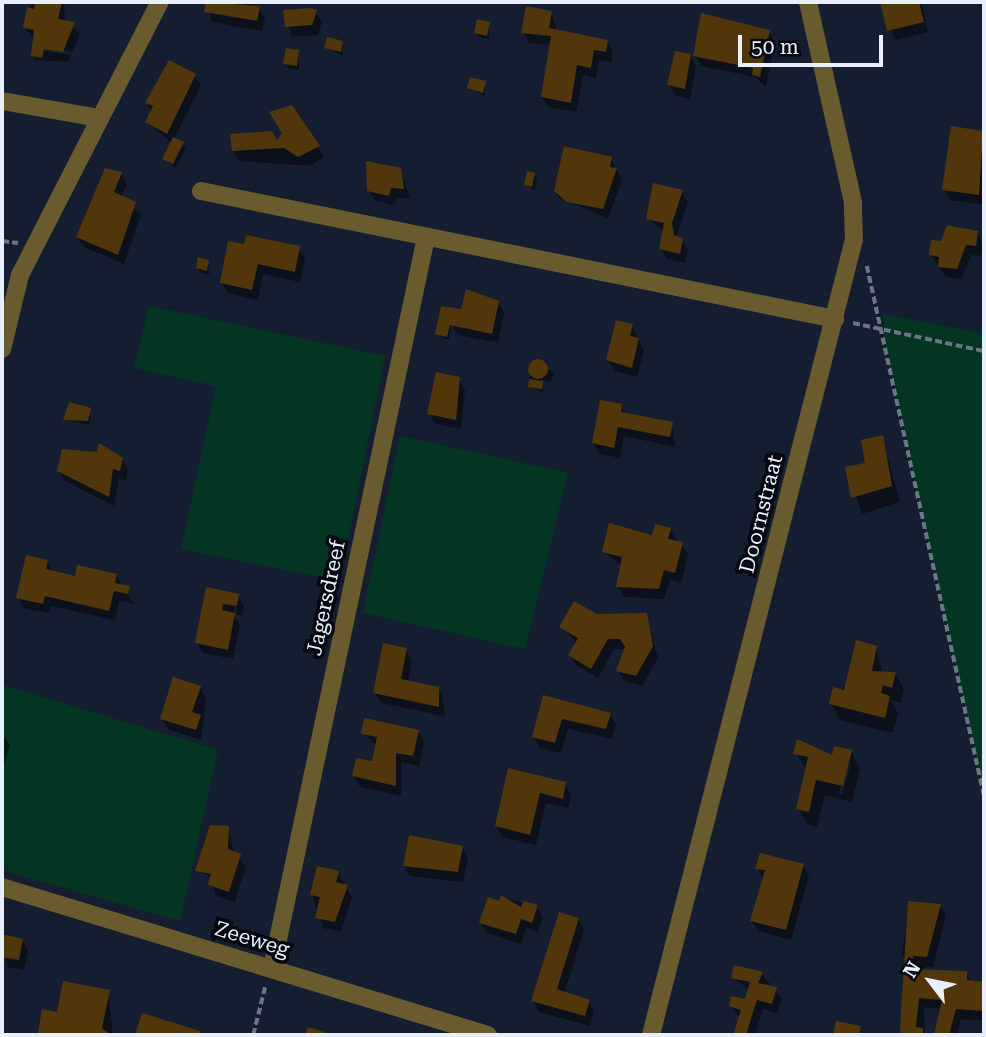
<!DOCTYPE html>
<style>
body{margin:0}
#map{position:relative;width:986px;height:1037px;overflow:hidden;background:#151e31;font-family:"Roboto Serif",serif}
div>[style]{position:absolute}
.green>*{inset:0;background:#043523}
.shadow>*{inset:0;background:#0007}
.building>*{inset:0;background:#51360c}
.round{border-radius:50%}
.path>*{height:3.5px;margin-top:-1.75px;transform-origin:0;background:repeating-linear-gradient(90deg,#6c7485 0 7px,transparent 0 10.5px)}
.minor>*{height:18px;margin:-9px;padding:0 9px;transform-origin:9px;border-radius:9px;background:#6a5b2f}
span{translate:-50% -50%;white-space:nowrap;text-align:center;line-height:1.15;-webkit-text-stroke:7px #050810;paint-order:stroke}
.street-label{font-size:21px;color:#e9f0fd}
.frame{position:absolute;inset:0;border:4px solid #e9f0fd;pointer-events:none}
.north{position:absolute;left:895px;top:946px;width:70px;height:70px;-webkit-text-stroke:5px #050810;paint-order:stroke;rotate:302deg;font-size:19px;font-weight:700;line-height:28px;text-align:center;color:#e9f0fd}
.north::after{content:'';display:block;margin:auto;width:24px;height:32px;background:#e9f0fd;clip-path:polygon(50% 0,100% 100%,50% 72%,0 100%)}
.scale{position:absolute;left:738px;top:35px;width:145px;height:32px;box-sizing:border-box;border:4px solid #e9f0fd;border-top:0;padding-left:9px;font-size:21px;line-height:24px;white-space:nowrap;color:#e9f0fd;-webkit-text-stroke:5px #050810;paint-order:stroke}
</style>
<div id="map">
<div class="green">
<div style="clip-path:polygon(149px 306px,385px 356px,340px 581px,181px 549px,216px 386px,134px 368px)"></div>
<div style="clip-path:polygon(883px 314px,984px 334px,984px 795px,885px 345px)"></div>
<div style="clip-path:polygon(400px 436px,568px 473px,525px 649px,363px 613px)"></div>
<div style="clip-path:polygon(2px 685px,218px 750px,180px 921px,2px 870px)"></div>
</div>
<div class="shadow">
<div style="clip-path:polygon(evenodd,32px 2px,64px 2px,65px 22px,80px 34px,68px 62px,35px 60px,34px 39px,25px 28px,32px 2px,38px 46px,72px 52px,71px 55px,38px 50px,38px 46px)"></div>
<div style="clip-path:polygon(208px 2px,254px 2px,265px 18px,262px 31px,212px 22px)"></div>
<div style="clip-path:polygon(882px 2px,922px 2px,928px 32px,895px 40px)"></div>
<div style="clip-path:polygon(285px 12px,316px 12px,322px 22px,318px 35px,292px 37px)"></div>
<div style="clip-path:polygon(551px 12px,557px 31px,607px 41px,613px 52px,611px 62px,599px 60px,596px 78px,583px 75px,576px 112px,548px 107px,542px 97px,551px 45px,529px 43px,523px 32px)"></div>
<div style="clip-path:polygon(489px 23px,489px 39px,478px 37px,476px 32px)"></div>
<div style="clip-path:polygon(769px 32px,775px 42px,766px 87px,755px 77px,701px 66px,695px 55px)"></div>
<div style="clip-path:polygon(342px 42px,343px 56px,326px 48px)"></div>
<div style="clip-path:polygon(298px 52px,299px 70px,288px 68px,285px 64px)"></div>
<div style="clip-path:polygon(690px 56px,696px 66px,690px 99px,675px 95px,669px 85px)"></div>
<div style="clip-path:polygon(195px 76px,201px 86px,174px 139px,186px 148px,176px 168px,164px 159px,172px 143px,147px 122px,152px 112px,147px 103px)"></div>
<div style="clip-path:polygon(485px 83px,485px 96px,469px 88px)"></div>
<div style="clip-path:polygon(981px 133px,984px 205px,950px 200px,944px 190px)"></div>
<div style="clip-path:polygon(277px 142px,318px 146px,324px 157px,310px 166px,240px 161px,233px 151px)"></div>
<div style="clip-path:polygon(565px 149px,611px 159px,622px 180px,608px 219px,557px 196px)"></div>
<div style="clip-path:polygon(400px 170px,410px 198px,396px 198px,395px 205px,375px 201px,369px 191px)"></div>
<div style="clip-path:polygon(121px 174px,127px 184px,121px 197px,141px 214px,124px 264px,84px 247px,77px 237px)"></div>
<div style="clip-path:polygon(534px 175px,537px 179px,535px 191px,526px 185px)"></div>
<div style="clip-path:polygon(682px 192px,688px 202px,677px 235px,688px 250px,685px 263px,667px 259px,661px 249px,664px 231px,647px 218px)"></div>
<div style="clip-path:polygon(953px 225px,976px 232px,983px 243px,981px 256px,971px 255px,962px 279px,946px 277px,931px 255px)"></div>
<div style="clip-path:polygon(230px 243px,298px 248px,305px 258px,300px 282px,263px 274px,258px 300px,228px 293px,222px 283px)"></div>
<div style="clip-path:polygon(208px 261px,209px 275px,201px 273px,198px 268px)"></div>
<div style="clip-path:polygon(498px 302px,504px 313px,498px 343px,458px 335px,451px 323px,449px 340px,437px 334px,463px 311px)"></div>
<div style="clip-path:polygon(632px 326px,644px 350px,637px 377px,614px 371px,608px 360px)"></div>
<div style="clip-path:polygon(529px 362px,554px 372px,551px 382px,541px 380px,544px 393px,530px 386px)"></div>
<div style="clip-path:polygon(459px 379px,465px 390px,461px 429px,435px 424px,429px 413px)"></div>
<div style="clip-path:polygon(621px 406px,626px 415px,672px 424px,675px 447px,624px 436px,620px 458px,600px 454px,593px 443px)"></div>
<div style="clip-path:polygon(90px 410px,90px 425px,65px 420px)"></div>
<div style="clip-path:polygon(882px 437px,900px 502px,862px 514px,847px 468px,868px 464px)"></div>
<div style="clip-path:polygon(98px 454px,122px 459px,128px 470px,126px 480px,119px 479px,114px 506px,65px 481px,59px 470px)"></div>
<div style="clip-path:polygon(669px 529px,688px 554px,681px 583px,670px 580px,664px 599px,624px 597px,618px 587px,622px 566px,604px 552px)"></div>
<div style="clip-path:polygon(47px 561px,54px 573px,76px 578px,116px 575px,134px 604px,119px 601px,115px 620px,51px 606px,49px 613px,24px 608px,18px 597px)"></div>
<div style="clip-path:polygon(208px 589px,238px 595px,244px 606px,242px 616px,237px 615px,236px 602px,233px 615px,240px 625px,233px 659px,203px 653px,197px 643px)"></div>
<div style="clip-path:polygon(646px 615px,658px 658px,642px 686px,624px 681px,618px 670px,626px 649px,614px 649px,598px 678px,576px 665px,570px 655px,577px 643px,561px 627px)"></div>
<div style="clip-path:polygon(876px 647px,883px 673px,895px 673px,904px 689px,901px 703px,891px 700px,898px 713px,893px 733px,840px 720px,831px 703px)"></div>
<div style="clip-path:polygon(406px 650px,412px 661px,408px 682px,441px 692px,445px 716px,381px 703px,374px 692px)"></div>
<div style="clip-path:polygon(200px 688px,206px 698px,201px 740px,168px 729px,162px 719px)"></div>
<div style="clip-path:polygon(544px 697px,610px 714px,616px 725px,612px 739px,568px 729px,561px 753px,540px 748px,534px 737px)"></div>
<div style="clip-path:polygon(418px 731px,424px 742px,419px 766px,401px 762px,401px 796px,360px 787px,354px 776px,373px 763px,377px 746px,363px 733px)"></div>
<div style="clip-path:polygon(2px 734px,10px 745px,3px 767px,2px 767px)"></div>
<div style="clip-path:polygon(evenodd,851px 752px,860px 768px,852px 802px,825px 795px,817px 827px,807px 824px,798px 808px,807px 770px,795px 753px,833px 757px,851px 752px,847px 762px,851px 762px,842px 795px,839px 794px,847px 762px)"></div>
<div style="clip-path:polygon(509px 771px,565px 784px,571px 795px,568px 808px,546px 803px,536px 845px,502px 837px,496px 826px)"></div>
<div style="clip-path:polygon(228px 828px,234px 853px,246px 866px,235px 902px,216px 896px,210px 876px,197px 871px)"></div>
<div style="clip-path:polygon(462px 848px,468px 858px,463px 882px,410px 876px,404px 866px)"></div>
<div style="clip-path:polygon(803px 865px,809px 876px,791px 940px,758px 931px,751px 921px,764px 880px,757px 868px)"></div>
<div style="clip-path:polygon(337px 872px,352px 897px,341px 932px,323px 928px,312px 895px)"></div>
<div style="clip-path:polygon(502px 897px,537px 907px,543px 917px,538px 932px,526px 928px,521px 944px,487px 933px,481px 923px)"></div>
<div style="clip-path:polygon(910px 902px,940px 905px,946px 916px,933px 967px,919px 966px,918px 971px,966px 973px,972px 982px,984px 983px,984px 1021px,961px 1019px,957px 1035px,935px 1035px,942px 1009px,924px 1007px,925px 1035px,903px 1035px,908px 964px,902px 954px)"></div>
<div style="clip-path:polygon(578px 919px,584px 930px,564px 994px,588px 1001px,594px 1012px,590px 1026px,539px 1012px,533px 1001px)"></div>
<div style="clip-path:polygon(2px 936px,22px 940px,28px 951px,24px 970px,8px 967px)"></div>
<div style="clip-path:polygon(761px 973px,782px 999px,777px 1013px,763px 1009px,755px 1035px,735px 1035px,740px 1018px,731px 1006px,746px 1001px,749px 990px,733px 977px)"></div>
<div style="clip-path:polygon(108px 991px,113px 1035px,41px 1035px,58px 1014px)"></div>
</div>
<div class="building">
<div style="clip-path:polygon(35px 2px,62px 2px,58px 19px,75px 22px,63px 52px,44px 49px,42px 58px,31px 56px,34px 30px,23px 28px,27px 7px,34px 9px)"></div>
<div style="clip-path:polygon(206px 2px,260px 6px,257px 21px,204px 12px)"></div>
<div style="clip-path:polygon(880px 2px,919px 2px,924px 22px,887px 31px)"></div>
<div style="clip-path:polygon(526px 6px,552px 11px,549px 28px,608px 40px,606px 52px,594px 50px,591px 68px,577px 65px,571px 103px,541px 97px,551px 36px,521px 33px)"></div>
<div style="clip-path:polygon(310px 8px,317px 10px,312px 25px,285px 27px,283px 10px)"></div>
<div style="clip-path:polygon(701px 13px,770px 30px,760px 77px,752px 75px,753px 68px,693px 56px)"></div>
<div style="clip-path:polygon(477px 19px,490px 22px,487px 36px,474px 33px)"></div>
<div style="clip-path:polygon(327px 37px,343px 41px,341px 52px,324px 48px)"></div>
<div style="clip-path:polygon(286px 48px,299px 50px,297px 66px,283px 64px)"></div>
<div style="clip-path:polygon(675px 51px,691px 54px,685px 89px,667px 85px)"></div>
<div style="clip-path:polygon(169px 60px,196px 74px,167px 134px,145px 122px,153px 106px,145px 103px)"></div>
<div style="clip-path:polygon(470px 77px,486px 81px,483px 93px,467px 88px)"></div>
<div style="clip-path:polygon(292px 105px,320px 146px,298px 157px,284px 148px,232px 151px,230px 134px,272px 131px,277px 140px,282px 133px,269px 112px)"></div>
<div style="clip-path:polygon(951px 126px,983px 131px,979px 195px,942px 190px)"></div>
<div style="clip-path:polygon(173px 137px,184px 142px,173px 164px,162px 159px)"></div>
<div style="clip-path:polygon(564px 146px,612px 157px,610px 167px,617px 168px,603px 209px,567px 202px,554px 191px)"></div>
<div style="clip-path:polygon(366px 161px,401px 168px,404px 189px,391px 188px,389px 196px,367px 191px)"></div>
<div style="clip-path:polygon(105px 168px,122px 172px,114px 192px,136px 202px,118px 255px,76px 237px)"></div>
<div style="clip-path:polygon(527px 171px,535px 173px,532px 187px,524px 185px)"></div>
<div style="clip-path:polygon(653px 183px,683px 190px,672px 223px,674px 235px,683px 238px,680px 254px,659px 249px,664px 223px,646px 219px)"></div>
<div style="clip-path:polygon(947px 225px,978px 231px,976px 246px,966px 245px,957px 269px,938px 267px,939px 257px,929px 255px,931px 240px,941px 241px)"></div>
<div style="clip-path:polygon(246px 235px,300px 246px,295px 272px,258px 264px,252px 290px,220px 283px,228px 241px,244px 244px)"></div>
<div style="clip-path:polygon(198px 257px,209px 260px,207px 271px,196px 268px)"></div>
<div style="clip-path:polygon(466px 289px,499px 301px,492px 334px,450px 325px,447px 337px,435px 334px,441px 306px,461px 309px)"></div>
<div style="clip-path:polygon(616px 320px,633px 324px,630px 336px,639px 338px,632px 368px,606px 360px)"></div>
<div class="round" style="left:528px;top:359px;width:20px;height:20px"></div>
<div style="clip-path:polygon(436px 372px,460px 377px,456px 420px,427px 414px)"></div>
<div style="clip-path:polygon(529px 379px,543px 381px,542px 389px,528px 387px)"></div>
<div style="clip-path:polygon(600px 400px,622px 404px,621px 412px,673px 422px,670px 437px,618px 427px,614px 448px,592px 443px)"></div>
<div style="clip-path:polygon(69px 402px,91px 408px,88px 421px,63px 420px)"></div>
<div style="clip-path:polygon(883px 435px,892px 486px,851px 498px,845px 467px,865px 463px,861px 440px)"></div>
<div style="clip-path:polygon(99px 443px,123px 458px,120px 471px,113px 469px,109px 497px,57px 471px,62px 449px,97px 452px)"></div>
<div style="clip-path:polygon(609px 523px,652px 535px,655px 524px,671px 528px,668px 539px,683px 542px,675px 573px,664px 570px,659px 589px,616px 587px,622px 557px,602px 552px)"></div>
<div style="clip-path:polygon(26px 555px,48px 560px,46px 569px,75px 576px,77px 565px,117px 574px,115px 583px,130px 586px,128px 594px,114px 591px,109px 611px,45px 596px,43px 604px,16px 598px)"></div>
<div style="clip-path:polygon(206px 587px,239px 594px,237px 606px,223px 604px,222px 610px,235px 613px,228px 650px,195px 643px)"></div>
<div style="clip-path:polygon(574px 601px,597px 614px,647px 613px,653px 646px,636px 676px,616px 671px,625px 647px,620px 639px,608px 639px,591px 669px,568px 655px,578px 638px,559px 627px)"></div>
<div style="clip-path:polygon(856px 640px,877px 646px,872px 671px,896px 672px,892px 688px,883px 685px,881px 693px,890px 696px,885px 718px,829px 704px,833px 687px,844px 690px)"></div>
<div style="clip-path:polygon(383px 643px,407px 648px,401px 679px,439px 687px,439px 707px,373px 693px)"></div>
<div style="clip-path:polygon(173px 677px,201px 686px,192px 712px,201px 715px,196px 730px,160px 719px)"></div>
<div style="clip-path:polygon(543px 695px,611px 713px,606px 729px,562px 719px,555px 743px,532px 737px)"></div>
<div style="clip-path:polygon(364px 718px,419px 730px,413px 756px,396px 753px,396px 786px,352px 776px,356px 758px,372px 761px,377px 737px,361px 734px)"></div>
<div style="clip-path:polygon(797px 739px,832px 755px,834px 746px,852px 750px,843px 786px,816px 780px,809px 812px,796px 809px,808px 757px,793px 754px)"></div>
<div style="clip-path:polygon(508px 768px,566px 782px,563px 799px,540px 793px,530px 835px,495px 826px)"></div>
<div style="clip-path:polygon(210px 825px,229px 826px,228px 849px,241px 854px,229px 892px,208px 885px,211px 874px,195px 871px)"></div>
<div style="clip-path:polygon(409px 835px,463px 846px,458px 872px,403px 866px)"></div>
<div style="clip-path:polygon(760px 853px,804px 864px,786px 930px,750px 921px,765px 870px,755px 869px)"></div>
<div style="clip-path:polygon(317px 866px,339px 871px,336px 882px,348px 885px,335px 922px,315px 918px,320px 897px,310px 895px)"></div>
<div style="clip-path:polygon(501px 895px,521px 907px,524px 901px,538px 905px,532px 923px,521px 919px,516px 934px,479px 923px,488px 897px,499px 901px)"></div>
<div style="clip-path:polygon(908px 901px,941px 904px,927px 957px,913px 956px,912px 969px,967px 971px,967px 980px,984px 982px,984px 1011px,956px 1009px,949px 1035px,934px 1035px,942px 1000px,919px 998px,916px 1027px,923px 1028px,923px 1035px,902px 1035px,900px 1029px)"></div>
<div style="clip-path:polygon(559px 912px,579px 918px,557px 989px,590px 1000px,585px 1016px,531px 1001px)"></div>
<div style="clip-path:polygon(2px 934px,23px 939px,19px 960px,2px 957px)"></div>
<div style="clip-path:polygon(734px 965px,763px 972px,758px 983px,777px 987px,772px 1004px,757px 1000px,746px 1035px,733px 1035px,741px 1010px,729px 1006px,731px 996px,745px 999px,750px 982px,731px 978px)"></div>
<div style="clip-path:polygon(63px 981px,110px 990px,102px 1028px,111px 1035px,38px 1033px,42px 1009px,57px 1012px)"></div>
<div style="clip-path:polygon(142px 1013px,200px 1031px,199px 1035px,135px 1035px)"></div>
<div style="clip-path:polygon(836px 1021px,861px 1026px,859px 1035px,833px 1035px)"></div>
<div style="clip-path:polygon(308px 1027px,334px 1035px,305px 1035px)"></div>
</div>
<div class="path">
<div style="left:2px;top:241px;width:16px;rotate:7deg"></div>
<div style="left:867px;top:266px;width:542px;rotate:77.53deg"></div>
<div style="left:853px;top:323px;width:134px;rotate:12.1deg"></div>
<div style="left:253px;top:1035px;width:49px;rotate:-76deg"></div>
</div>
<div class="minor">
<div style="left:2px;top:101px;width:98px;rotate:9.9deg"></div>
<div style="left:201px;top:191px;width:647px;rotate:11.41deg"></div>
<div style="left:2px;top:349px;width:76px;rotate:-76.3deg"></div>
<div style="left:20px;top:275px;width:307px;rotate:-62.9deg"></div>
<div style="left:2px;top:887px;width:508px;rotate:16.94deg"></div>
<div style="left:272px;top:968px;width:747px;rotate:-78.1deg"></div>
<div style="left:651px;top:1035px;width:821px;rotate:-75.69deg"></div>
<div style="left:854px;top:239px;width:37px;rotate:-92deg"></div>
<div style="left:853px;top:202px;width:205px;rotate:-102.7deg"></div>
</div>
<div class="street-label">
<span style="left:761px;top:514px;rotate:-76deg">Doornstraat</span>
<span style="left:326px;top:598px;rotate:-78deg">Jagersdreef</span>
<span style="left:252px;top:939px;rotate:17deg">Zeeweg</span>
</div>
<div class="frame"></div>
<div class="north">N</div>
<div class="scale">50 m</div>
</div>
